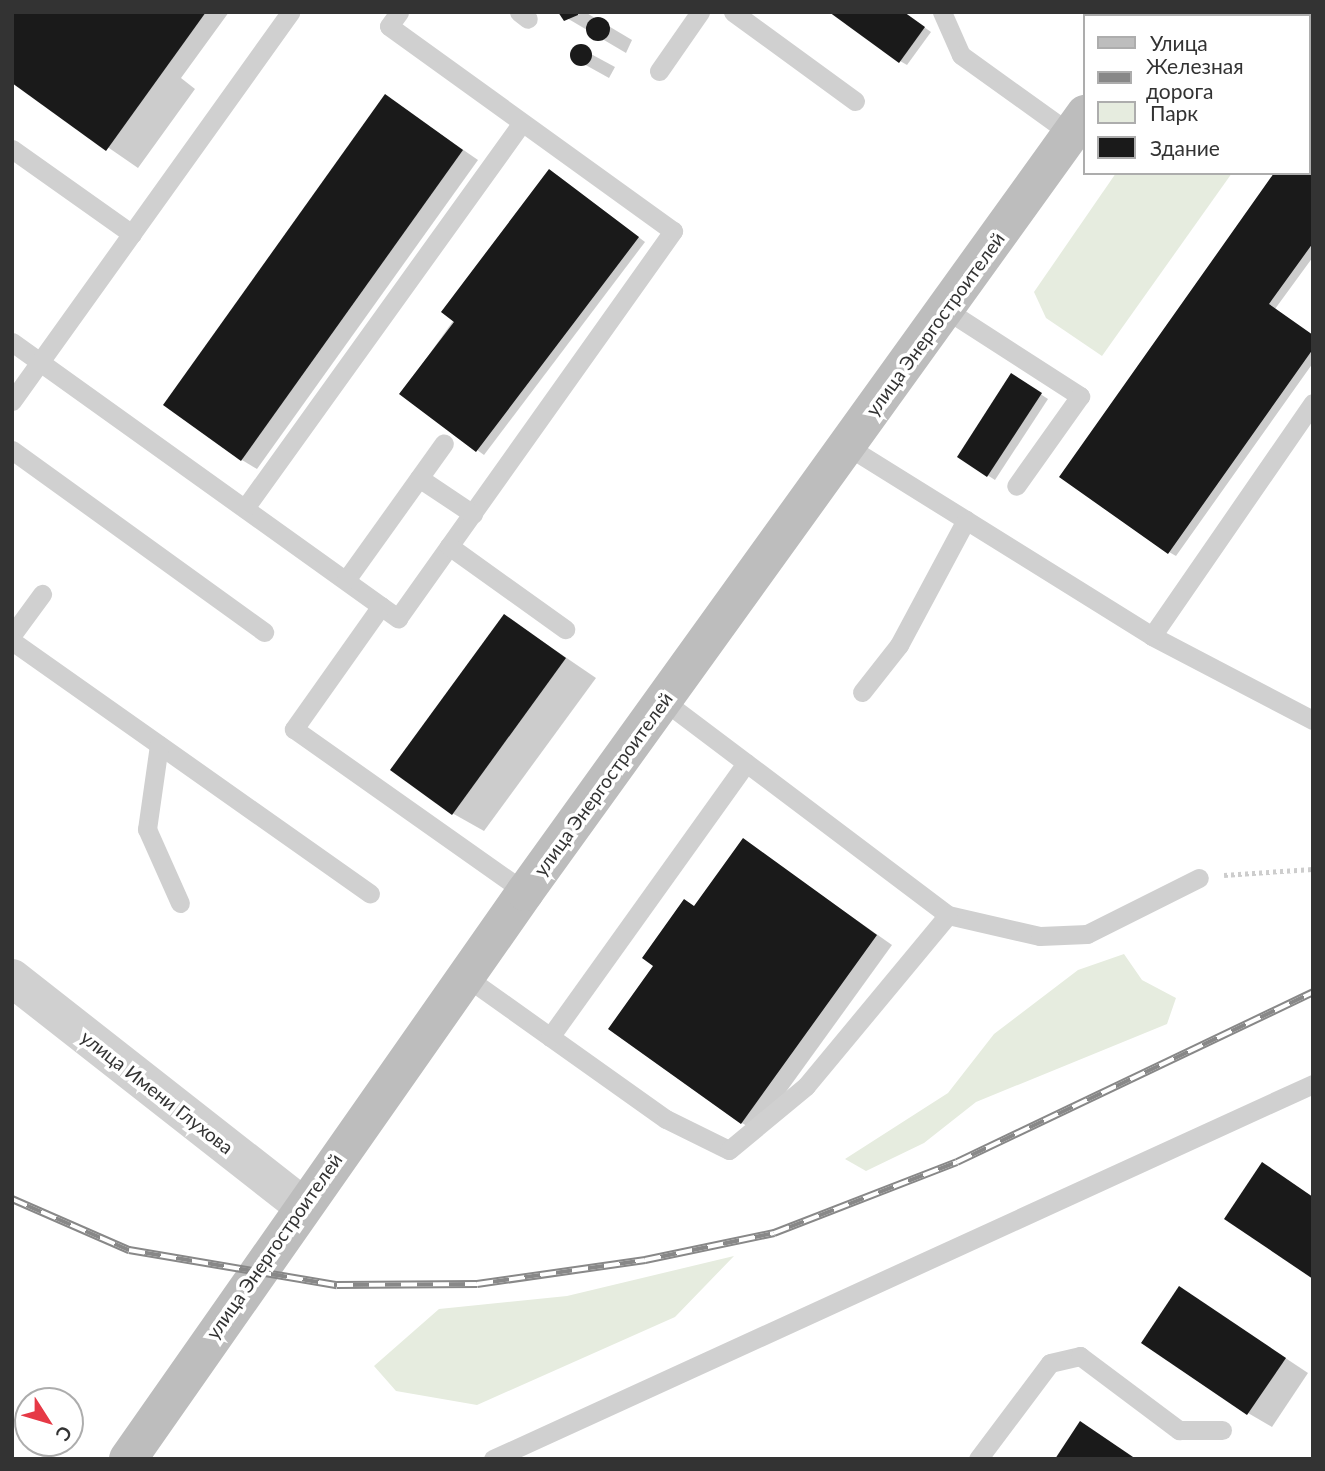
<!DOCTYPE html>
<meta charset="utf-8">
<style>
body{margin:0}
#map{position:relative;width:1325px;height:1471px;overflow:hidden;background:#fff;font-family:Lato,sans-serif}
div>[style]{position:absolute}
.green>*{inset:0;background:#e6ecdf}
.shadow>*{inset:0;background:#0003}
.building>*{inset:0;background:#1a1a1a}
.round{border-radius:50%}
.path>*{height:4.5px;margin-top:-2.25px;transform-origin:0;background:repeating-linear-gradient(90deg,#cdcdcd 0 3.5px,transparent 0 7px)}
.service>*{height:19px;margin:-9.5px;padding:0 9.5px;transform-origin:9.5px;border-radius:9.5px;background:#d0d0d0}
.minor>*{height:38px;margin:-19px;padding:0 19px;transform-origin:19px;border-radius:19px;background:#d0d0d0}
.secondary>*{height:38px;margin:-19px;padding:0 19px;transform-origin:19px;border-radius:19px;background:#bdbdbd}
.rail>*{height:8px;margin-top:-4px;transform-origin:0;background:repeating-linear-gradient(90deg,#fff 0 16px,#888 0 32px);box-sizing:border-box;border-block:2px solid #888}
span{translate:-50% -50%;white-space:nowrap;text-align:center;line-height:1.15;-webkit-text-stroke:7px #fff;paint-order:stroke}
.street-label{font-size:19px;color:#333}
.frame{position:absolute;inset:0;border:14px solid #333;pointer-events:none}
.legend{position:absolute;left:1083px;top:14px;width:228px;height:161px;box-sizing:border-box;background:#fff;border:2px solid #adadad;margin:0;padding:9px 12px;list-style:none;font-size:21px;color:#333}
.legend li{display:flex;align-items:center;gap:14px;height:35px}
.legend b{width:35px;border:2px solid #adadad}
.north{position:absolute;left:14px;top:1387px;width:70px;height:70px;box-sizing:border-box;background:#fff;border:2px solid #adadad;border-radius:50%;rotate:127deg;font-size:19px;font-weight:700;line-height:28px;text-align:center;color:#333}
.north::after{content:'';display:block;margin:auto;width:24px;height:32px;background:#e63946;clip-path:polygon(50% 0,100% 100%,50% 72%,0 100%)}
</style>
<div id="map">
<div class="green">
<div style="clip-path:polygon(1116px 173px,1232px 173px,1102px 356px,1046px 318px,1034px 292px)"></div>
<div style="clip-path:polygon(1124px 954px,1142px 980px,1176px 998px,1167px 1024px,976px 1102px,924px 1143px,866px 1171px,845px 1159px,948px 1093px,994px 1034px,1078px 970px)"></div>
<div style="clip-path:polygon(734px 1256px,675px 1317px,477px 1405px,396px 1391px,374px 1366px,439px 1309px,567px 1296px)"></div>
</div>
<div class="shadow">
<div style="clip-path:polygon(12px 12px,229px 12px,181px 78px,195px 89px,138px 168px,12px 81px)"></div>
<div style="clip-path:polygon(585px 12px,632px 40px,626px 53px,560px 14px)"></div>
<div style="clip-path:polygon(903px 12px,931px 32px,907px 65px,900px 61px)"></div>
<div style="clip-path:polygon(578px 47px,615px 67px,609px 78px,573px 58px)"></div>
<div style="clip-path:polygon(385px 96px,478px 160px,257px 469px,242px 460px)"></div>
<div style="clip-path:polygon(1313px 122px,1313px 257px,1275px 309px,1313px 336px,1313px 363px,1176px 556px,1169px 552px,1309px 173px)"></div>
<div style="clip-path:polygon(557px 175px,645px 242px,484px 455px,401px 394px)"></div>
<div style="clip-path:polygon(1019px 380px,1048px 399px,995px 480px,959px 457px)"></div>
<div style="clip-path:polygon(505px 616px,596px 678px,484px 831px,452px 813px)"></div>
<div style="clip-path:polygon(743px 840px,892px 945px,757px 1132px,742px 1123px,695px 907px)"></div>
<div style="clip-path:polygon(1180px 1288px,1308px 1373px,1272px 1427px,1248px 1413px)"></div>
</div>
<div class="building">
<div style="clip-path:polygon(12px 12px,206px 12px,106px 151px,12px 83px)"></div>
<div style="clip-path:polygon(558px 12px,578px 12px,578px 15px,564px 21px)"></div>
<div style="clip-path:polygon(829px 12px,904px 12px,925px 27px,899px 63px)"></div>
<div class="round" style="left:586px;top:17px;width:24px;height:24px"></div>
<div class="round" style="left:570px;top:44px;width:22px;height:22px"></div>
<div style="clip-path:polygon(385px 94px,463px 150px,241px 461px,163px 405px)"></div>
<div style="clip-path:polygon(1313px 119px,1313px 243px,1269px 304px,1313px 335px,1313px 349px,1168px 554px,1059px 477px,1274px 173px,1309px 173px)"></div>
<div style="clip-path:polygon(549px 169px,639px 237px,476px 452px,399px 394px,454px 322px,441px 312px)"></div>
<div style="clip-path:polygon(1011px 373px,1042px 393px,987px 477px,957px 457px)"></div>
<div style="clip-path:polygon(504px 614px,566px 658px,452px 815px,390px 770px)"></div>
<div style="clip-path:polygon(743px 838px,877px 935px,741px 1124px,608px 1029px,653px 966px,642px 958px,684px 899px,694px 906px)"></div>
<div style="clip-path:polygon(1262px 1162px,1313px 1197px,1313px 1279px,1224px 1219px)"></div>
<div style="clip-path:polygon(1179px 1286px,1286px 1358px,1247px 1415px,1141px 1343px)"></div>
<div style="clip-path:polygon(1080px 1421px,1136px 1459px,1055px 1459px)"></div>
</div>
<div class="path">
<div style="left:1224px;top:875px;width:89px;rotate:-3.9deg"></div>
</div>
<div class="service">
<div style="left:519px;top:12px;width:11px;rotate:38deg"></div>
<div style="left:733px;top:12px;width:151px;rotate:36.1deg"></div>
<div style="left:942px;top:12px;width:47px;rotate:66.2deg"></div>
<div style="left:961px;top:55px;width:135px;rotate:35.7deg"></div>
<div style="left:659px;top:71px;width:72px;rotate:-55.2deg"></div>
<div style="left:12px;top:149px;width:147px;rotate:35.3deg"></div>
<div style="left:945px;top:309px;width:161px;rotate:32.8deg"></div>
<div style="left:1080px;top:396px;width:110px;rotate:125.4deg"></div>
<div style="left:12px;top:342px;width:475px;rotate:35.6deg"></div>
<div style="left:398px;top:618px;width:475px;rotate:-54.6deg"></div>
<div style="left:673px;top:231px;width:350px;rotate:-144.2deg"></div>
<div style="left:389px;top:26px;width:17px;rotate:-54deg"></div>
<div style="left:12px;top:401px;width:478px;rotate:-54.4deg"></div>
<div style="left:847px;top:446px;width:359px;rotate:31.9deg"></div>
<div style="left:1152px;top:636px;width:182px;rotate:27.6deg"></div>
<div style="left:12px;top:450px;width:311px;rotate:35.8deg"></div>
<div style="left:419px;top:478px;width:65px;rotate:33.7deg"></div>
<div style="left:245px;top:508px;width:474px;rotate:-54.3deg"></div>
<div style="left:449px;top:546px;width:143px;rotate:35.6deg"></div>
<div style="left:346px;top:580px;width:168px;rotate:-54.4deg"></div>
<div style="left:381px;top:606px;width:151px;rotate:125.3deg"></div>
<div style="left:294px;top:729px;width:283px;rotate:35.2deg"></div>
<div style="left:12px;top:635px;width:51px;rotate:-53.8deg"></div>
<div style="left:1152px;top:636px;width:283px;rotate:-55.4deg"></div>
<div style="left:12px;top:641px;width:438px;rotate:35.2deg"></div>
<div style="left:862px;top:692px;width:60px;rotate:-51.8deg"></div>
<div style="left:899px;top:645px;width:142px;rotate:-61.8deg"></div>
<div style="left:664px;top:701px;width:356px;rotate:37deg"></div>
<div style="left:948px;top:915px;width:94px;rotate:12.9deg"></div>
<div style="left:1040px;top:936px;width:47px;rotate:-2.4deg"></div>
<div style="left:1087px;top:934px;width:125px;rotate:-26.6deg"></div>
<div style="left:159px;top:745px;width:85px;rotate:98.1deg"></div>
<div style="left:147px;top:829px;width:81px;rotate:66deg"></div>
<div style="left:466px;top:977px;width:245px;rotate:35.4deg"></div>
<div style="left:666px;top:1119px;width:70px;rotate:26.2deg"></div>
<div style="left:729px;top:1150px;width:100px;rotate:-39.7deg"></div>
<div style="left:806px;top:1086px;width:222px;rotate:-50.3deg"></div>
<div style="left:550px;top:1037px;width:337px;rotate:-54.4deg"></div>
<div style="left:493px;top:1459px;width:902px;rotate:-24.58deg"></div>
<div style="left:978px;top:1459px;width:120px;rotate:-53.1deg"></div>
<div style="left:1050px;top:1363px;width:31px;rotate:-13deg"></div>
<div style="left:1080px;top:1356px;width:124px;rotate:36.8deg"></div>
<div style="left:1179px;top:1430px;width:43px"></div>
</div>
<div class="minor">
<div style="left:12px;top:978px;width:368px;rotate:38.1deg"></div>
</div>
<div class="secondary">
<div style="left:1156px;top:16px;width:5px;rotate:-53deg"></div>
<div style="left:128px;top:1459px;width:692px;rotate:-55deg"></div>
<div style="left:525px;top:892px;width:959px;rotate:-54.25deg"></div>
</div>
<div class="rail">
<div style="left:12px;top:1199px;width:128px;rotate:23.6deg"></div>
<div style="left:129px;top:1250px;width:211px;rotate:9.6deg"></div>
<div style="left:337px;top:1285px;width:140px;rotate:-0.4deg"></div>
<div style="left:477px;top:1284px;width:170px;rotate:-8.1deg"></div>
<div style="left:645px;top:1260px;width:132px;rotate:-11.8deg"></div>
<div style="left:774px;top:1233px;width:196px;rotate:-21.2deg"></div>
<div style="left:957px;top:1162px;width:395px;rotate:-25.5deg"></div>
</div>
<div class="street-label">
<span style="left:935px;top:324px;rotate:-54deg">улица Энергостроителей</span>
<span style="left:603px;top:784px;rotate:-54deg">улица Энергостроителей</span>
<span style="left:157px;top:1092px;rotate:38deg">улица Имени Глухова</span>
<span style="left:274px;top:1246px;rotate:-55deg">улица Энергостроителей</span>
</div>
<div class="frame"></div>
<ul class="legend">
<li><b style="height:9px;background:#bdbdbd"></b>Улица</li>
<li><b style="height:9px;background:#888"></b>Железная дорога</li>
<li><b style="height:19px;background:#e6ecdf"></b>Парк</li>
<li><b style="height:19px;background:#1a1a1a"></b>Здание</li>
</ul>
<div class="north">С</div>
</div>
